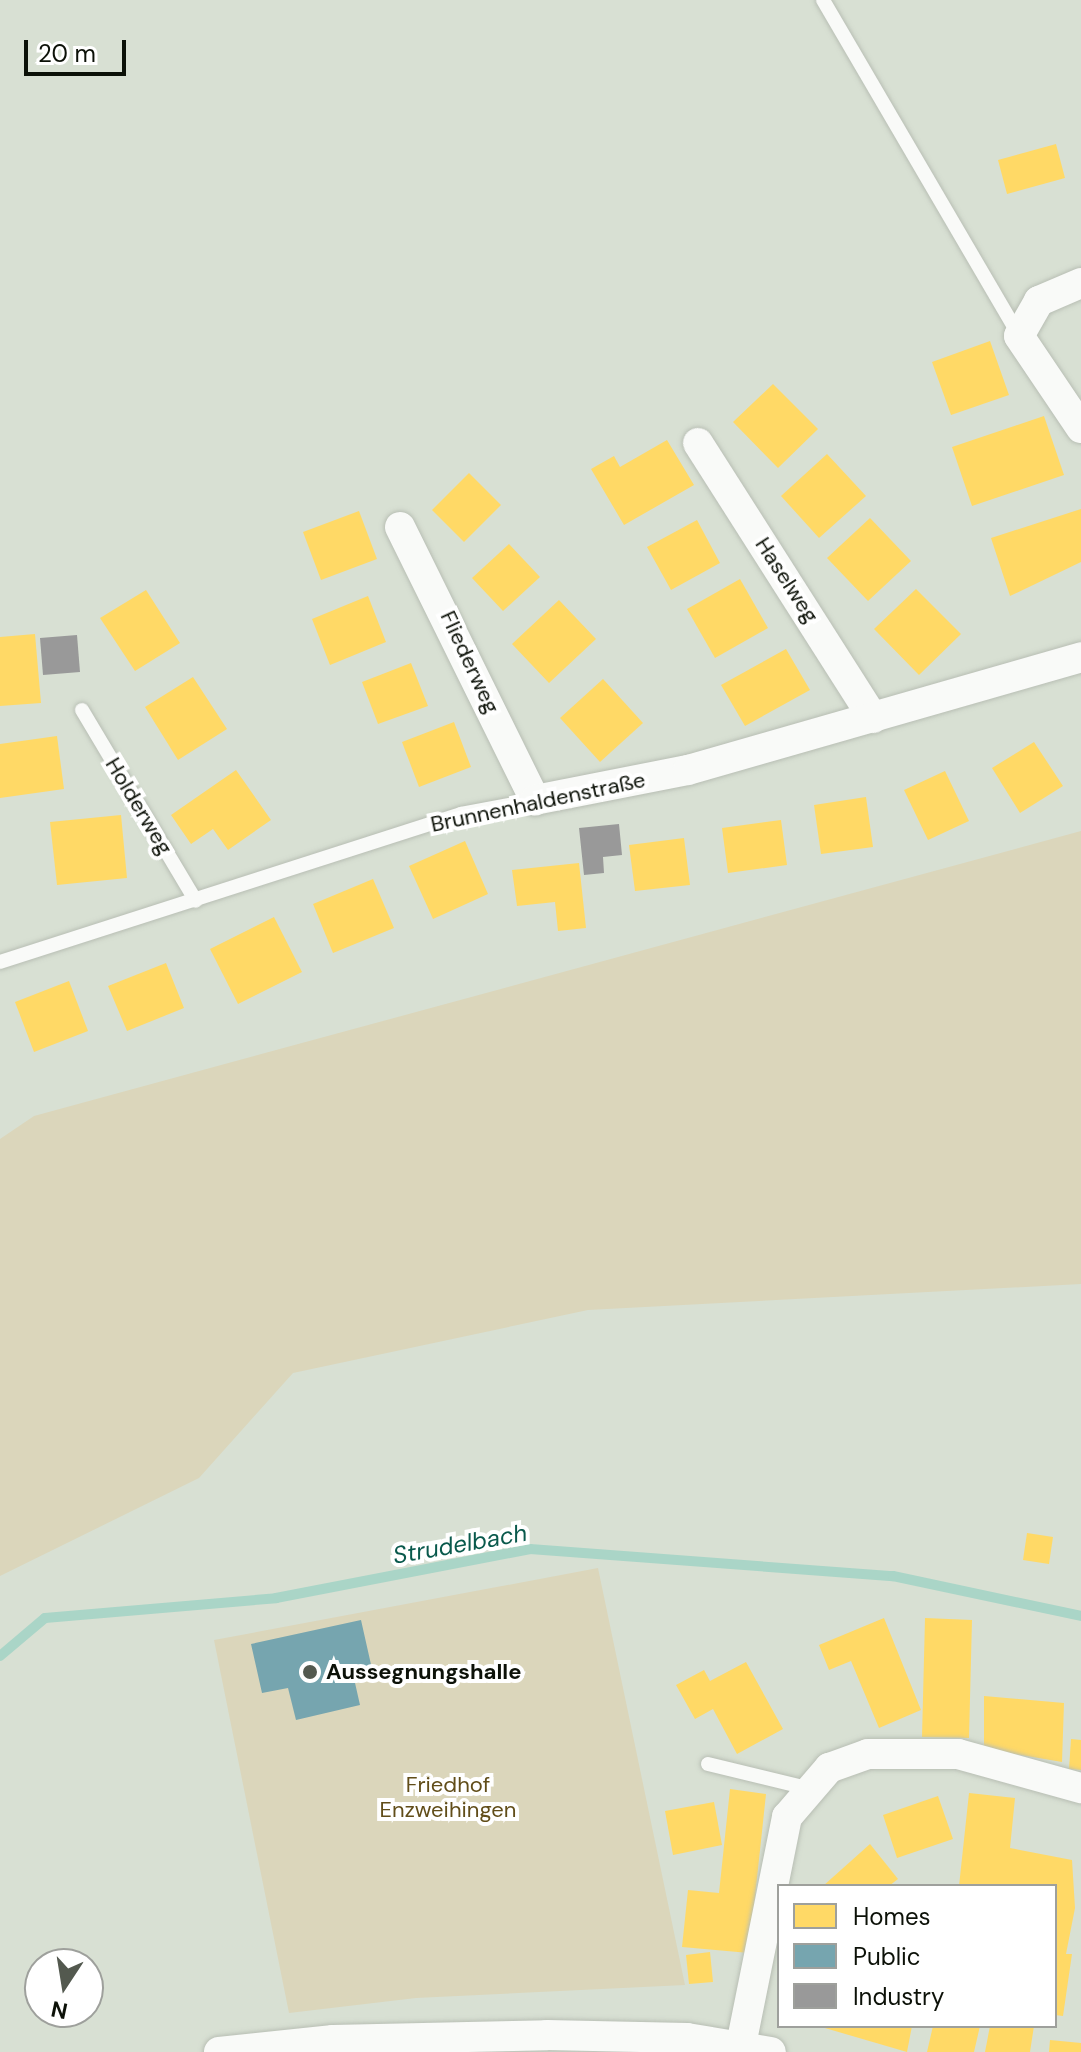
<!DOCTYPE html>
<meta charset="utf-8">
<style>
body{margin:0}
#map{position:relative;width:1081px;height:2052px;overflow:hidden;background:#d8e0d3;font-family:"DM Sans",sans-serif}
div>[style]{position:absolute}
.green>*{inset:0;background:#dbd6bb}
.homes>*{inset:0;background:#ffd966}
.public>*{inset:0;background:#76a5af}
.industry>*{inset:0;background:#999}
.stream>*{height:10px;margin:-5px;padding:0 5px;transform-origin:5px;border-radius:5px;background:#aad5c7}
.roads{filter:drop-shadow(0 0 2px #b8beb4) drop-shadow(0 0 2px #b8beb4)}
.lane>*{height:14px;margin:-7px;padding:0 7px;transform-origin:7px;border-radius:7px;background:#f9faf8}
.street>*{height:30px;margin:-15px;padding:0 15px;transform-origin:15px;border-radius:15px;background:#f9faf8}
.dots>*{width:22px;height:22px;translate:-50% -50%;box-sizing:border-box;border:4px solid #fff;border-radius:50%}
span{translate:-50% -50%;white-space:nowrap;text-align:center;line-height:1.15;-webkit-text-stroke:8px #fff;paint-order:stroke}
.street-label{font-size:22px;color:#0c1108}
.poi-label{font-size:22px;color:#0c1108;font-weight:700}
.left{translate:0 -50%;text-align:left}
.park-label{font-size:22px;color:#614d19}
.water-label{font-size:24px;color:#09594c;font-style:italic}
.legend{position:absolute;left:777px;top:1884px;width:280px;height:144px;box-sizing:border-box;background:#fff;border:2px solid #9ea09c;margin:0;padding:10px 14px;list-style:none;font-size:24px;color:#0c1108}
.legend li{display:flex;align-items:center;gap:16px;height:40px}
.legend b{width:40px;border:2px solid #9ea09c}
.north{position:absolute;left:24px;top:1948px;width:80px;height:80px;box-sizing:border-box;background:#fff;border:2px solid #9ea09c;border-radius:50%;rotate:192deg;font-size:22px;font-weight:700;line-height:32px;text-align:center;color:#0c1108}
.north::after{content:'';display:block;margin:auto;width:28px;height:36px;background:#53594f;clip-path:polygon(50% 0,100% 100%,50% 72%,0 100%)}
.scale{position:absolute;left:24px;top:40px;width:102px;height:36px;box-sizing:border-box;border:4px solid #0c1108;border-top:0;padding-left:10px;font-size:24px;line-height:28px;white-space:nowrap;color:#0c1108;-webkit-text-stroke:6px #fff;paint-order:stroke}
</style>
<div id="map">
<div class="green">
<div style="clip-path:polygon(1081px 831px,1081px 1284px,588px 1310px,293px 1373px,199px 1478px,0 1576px,0 1139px,34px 1116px)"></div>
<div style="clip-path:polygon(598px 1568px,685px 1985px,416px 1998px,289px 2013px,214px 1640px)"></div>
</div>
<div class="homes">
<div style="clip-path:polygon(1056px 144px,1065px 178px,1007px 194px,998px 160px)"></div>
<div style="clip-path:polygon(990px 341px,1009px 395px,951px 415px,932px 362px)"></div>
<div style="clip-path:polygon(773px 384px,818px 429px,778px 468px,733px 422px)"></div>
<div style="clip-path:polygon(1044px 416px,1064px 475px,972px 506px,952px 447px)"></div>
<div style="clip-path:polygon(667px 440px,694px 485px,624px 525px,591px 469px,614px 456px,620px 467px)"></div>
<div style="clip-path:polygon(827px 454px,866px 496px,819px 538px,781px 496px)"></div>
<div style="clip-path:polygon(469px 473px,501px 505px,464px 542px,432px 510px)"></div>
<div style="clip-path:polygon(1081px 509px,1081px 562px,1010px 596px,991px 538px)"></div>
<div style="clip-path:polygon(359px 511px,377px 559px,321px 580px,303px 532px)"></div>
<div style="clip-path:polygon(870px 518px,911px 561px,868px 601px,827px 558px)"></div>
<div style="clip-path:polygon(697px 520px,720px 563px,671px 590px,647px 547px)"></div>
<div style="clip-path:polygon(509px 544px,540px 577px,503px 611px,472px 578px)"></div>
<div style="clip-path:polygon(740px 579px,768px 628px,715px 658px,687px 609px)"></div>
<div style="clip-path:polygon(916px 589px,961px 634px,919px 675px,874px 629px)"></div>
<div style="clip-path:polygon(146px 590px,180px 643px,135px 671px,100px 618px)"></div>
<div style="clip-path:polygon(368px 596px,386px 642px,330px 665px,312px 619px)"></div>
<div style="clip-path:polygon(559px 600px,596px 639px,549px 683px,512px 644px)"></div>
<div style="clip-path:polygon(35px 634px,41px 703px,0 706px,0 637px)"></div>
<div style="clip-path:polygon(786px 649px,810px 690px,745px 726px,721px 685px)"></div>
<div style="clip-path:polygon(411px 663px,428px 706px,378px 724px,362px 682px)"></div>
<div style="clip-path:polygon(193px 677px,227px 729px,178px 760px,145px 707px)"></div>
<div style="clip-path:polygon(603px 679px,643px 723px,600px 762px,560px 718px)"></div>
<div style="clip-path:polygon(454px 722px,471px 767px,419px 787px,402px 742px)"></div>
<div style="clip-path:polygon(57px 736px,64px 789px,0 798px,0 744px)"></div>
<div style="clip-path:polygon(1034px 742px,1063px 786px,1020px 813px,992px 768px)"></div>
<div style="clip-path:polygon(236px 770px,271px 820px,228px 850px,213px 829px,191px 844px,171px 815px)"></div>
<div style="clip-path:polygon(945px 771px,969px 821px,928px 840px,904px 790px)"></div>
<div style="clip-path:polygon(866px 797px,873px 847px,821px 854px,814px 805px)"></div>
<div style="clip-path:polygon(121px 815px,127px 878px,57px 885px,50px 822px)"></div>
<div style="clip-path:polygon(781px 820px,787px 865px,728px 873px,722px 828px)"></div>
<div style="clip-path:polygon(684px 838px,690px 885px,635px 891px,629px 845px)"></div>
<div style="clip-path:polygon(465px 841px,488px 894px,433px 919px,409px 866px)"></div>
<div style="clip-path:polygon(579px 863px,586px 928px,558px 931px,555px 902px,517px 906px,512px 870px)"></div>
<div style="clip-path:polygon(373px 879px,394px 928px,333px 953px,313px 904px)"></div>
<div style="clip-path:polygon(274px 917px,302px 972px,238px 1004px,210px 949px)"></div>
<div style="clip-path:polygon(166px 963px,184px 1008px,127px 1031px,108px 986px)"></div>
<div style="clip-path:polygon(69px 981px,88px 1031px,34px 1052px,15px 1002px)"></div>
<div style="clip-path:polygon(1027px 1533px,1053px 1537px,1049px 1564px,1023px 1560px)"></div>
<div style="clip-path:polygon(884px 1618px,921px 1710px,879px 1728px,851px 1661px,829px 1670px,819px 1645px)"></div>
<div style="clip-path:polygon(925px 1618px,972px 1620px,969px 1738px,922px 1737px)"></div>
<div style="clip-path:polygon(746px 1662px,783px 1729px,737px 1754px,713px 1709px,695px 1719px,676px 1685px,704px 1670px,710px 1681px)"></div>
<div style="clip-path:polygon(984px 1696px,1064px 1703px,1062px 1762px,984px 1749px)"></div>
<div style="clip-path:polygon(1071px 1739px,1081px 1740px,1081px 1770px,1069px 1769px)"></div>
<div style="clip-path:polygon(730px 1789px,766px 1794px,749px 1953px,682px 1947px,688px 1890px,719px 1893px)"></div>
<div style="clip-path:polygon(969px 1793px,1015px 1798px,1010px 1848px,1072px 1860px,1075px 1908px,1066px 1954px,1072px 1954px,1063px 2016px,1055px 2015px,1055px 1886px,959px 1886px)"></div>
<div style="clip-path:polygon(938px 1796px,953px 1839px,897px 1858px,883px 1815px)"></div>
<div style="clip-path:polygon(714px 1802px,722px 1845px,673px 1855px,665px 1811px)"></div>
<div style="clip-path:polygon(870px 1844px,898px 1879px,889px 1886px,823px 1886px)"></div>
<div style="clip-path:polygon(710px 1952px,713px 1982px,689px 1984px,686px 1955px)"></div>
<div style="clip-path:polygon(818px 2026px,912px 2026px,907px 2052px)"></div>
<div style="clip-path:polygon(933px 2026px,980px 2026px,974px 2052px,927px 2052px)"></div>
<div style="clip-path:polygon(990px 2026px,1034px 2026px,1030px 2052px,985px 2052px)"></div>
<div style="clip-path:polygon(1050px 2040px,1081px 2043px,1081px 2052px,1049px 2052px)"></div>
</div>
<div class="public">
<div style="clip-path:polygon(361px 1620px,372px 1669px,353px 1674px,360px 1705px,296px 1720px,288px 1688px,262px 1693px,251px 1644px)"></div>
</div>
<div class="industry">
<div style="clip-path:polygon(77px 635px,80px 672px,43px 675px,40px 638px)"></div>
<div style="clip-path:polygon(619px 824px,622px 855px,603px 857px,604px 873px,584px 875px,579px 828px)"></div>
</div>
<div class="stream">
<div style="left:0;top:1656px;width:59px;rotate:-40.2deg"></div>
<div style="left:45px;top:1618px;width:232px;rotate:-4.9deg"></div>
<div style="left:276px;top:1598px;width:259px;rotate:-10.9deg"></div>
<div style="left:530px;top:1549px;width:364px;rotate:4.3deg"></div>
<div style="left:893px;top:1576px;width:192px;rotate:12deg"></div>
</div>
<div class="roads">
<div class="lane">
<div style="left:823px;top:0;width:388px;rotate:59.7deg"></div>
<div style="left:82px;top:710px;width:222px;rotate:59.2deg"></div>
<div style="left:0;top:962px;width:484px;rotate:-17.8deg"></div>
<div style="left:461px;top:814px;width:75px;rotate:-10.7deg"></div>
<div style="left:708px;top:1764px;width:102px;rotate:13.6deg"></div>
</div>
<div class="street">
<div style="left:1081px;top:283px;width:46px;rotate:156.8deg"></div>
<div style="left:1039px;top:301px;width:40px;rotate:119.7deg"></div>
<div style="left:1019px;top:336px;width:111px;rotate:56deg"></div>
<div style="left:698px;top:443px;width:326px;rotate:57.5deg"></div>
<div style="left:400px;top:527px;width:305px;rotate:63.7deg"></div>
<div style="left:535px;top:800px;width:156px;rotate:-11.1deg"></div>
<div style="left:688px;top:770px;width:409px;rotate:-16deg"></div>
<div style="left:741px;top:2045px;width:233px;rotate:-78.6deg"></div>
<div style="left:787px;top:1817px;width:65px;rotate:-49.4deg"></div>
<div style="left:829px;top:1768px;width:41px;rotate:-19.7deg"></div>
<div style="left:868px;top:1754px;width:90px"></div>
<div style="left:958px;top:1754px;width:128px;rotate:15.5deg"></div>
<div style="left:219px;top:2052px;width:115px;rotate:-6deg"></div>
<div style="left:333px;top:2040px;width:214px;rotate:-1.3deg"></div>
<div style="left:547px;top:2035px;width:140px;rotate:1.2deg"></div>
<div style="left:687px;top:2038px;width:85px;rotate:9.5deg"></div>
</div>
</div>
<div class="dots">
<div style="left:310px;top:1672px;background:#53594f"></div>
</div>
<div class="street-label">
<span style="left:787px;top:580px;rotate:57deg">Haselweg</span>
<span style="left:470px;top:662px;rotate:65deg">Fliederweg</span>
<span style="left:538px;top:802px;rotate:-12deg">Brunnenhaldenstraße</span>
<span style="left:139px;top:806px;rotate:59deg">Holderweg</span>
</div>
<div class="poi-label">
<span class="left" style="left:326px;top:1672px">Aussegnungshalle</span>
</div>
<div class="park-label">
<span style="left:448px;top:1797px">Friedhof<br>Enzweihingen</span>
</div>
<div class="water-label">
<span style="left:460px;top:1544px;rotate:-10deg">Strudelbach</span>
</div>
<ul class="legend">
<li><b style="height:22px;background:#ffd966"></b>Homes</li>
<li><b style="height:22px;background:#76a5af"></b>Public</li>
<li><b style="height:22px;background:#999"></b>Industry</li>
</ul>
<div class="north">N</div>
<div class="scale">20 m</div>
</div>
